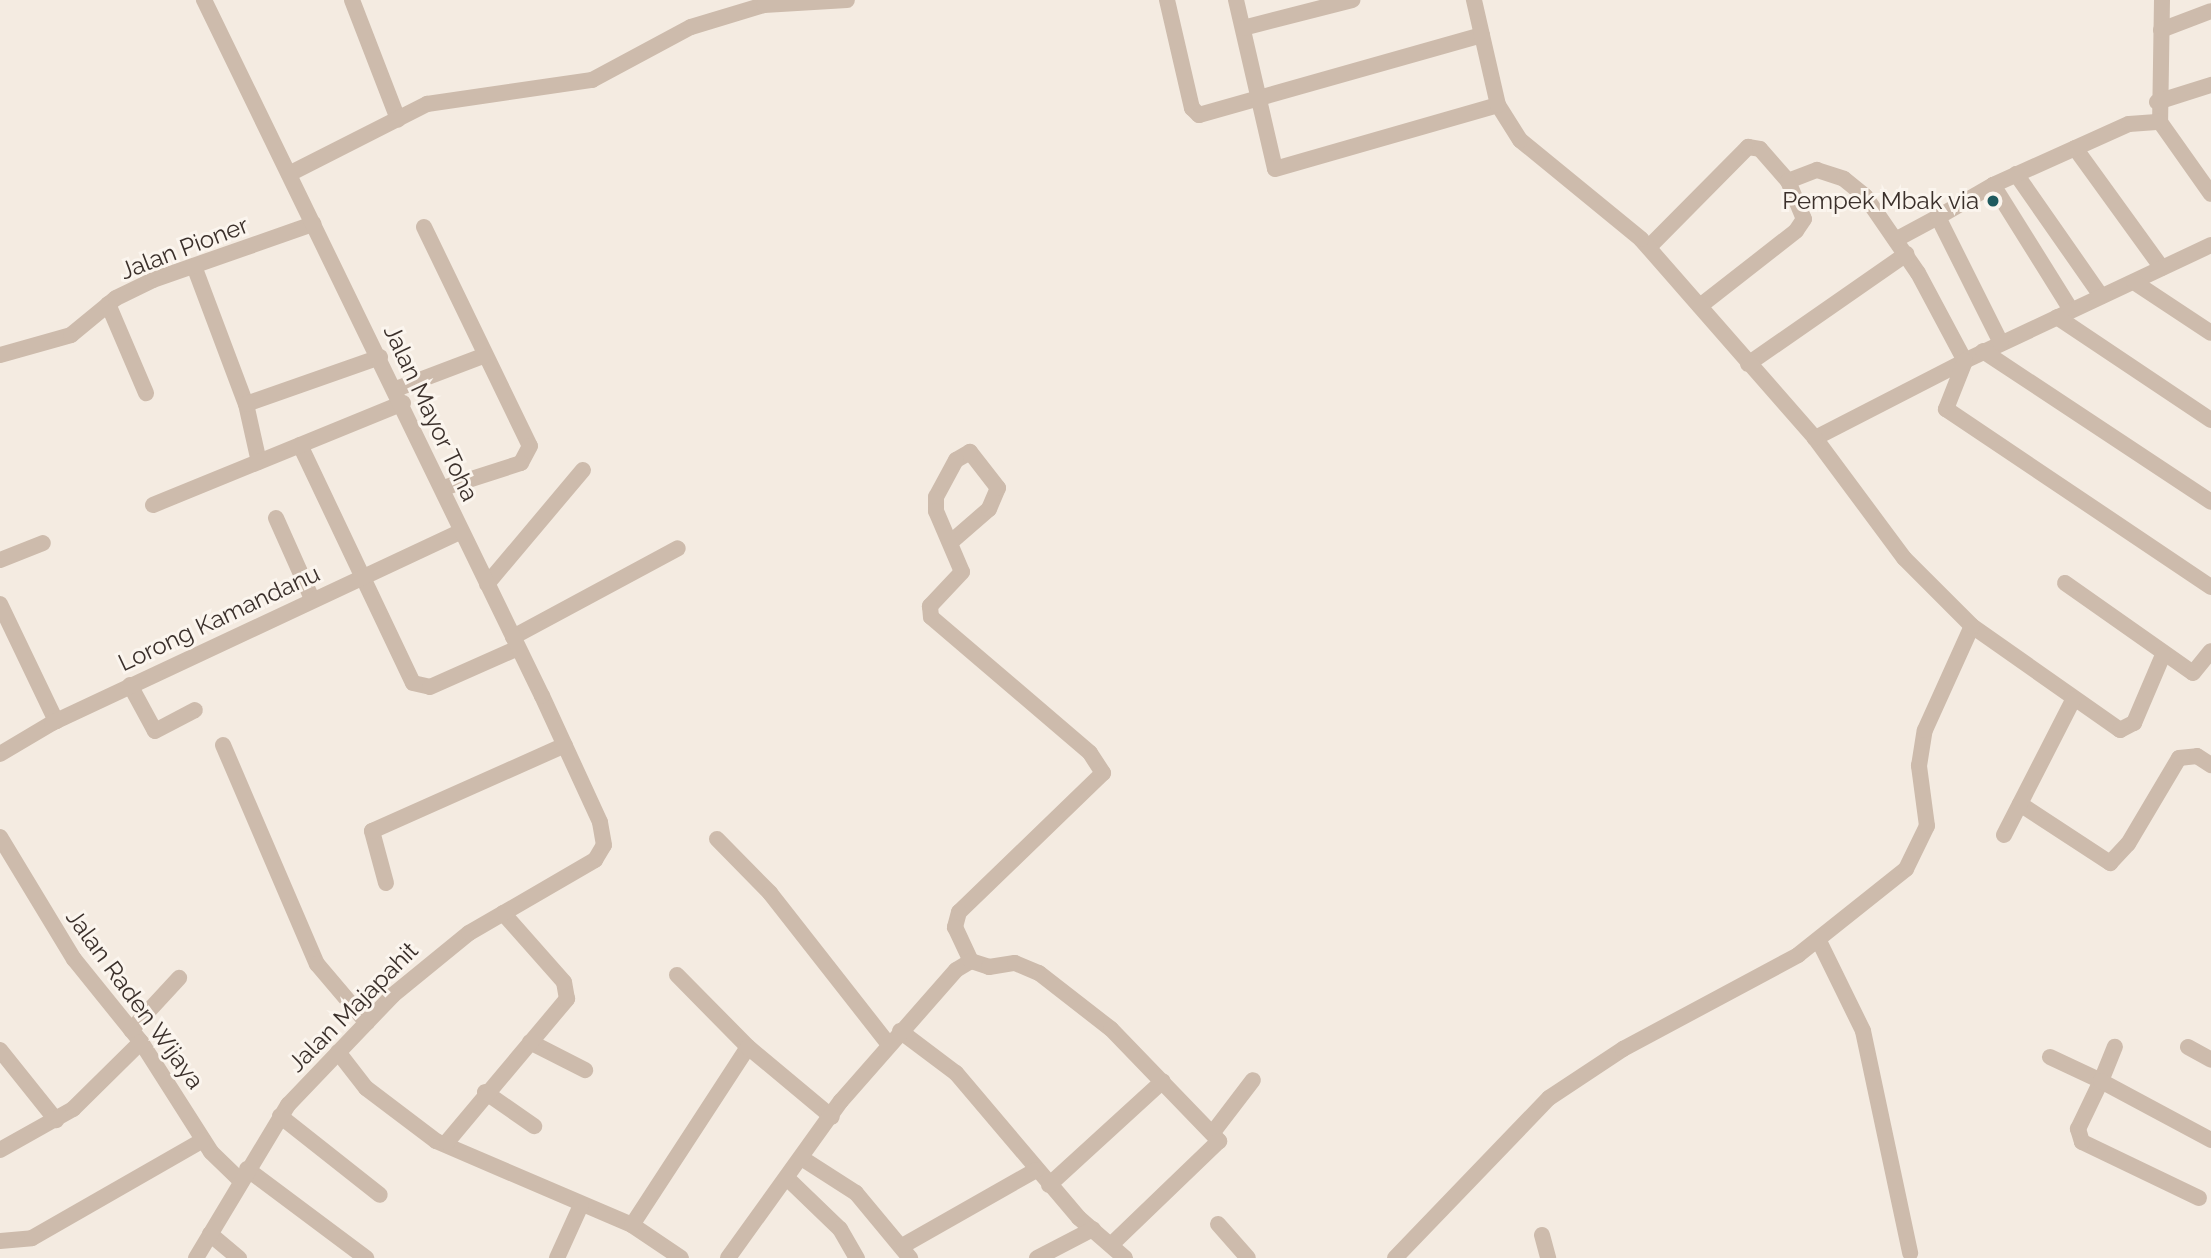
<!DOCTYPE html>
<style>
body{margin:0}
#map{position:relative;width:2211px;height:1258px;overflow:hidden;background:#f4ebe1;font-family:Raleway,sans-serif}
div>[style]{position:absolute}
.minor>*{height:16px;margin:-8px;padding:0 8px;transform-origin:8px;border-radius:8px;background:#cdbbac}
.dots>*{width:19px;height:19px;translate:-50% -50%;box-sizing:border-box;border:4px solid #fbf5ee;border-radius:50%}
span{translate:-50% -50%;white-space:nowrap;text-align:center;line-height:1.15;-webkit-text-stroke:6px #fbf5ee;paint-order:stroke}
.poi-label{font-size:24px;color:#3b302b}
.right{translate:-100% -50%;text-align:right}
.street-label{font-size:24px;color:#3b302b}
</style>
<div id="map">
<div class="minor">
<div style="left:352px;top:0;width:128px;rotate:68.9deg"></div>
<div style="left:1167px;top:0;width:111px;rotate:77deg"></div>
<div style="left:1192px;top:108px;width:10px;rotate:45deg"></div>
<div style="left:1199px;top:115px;width:294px;rotate:-15.8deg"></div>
<div style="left:1236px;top:0;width:173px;rotate:77deg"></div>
<div style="left:1275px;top:169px;width:232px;rotate:-16deg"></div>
<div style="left:2162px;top:0;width:122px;rotate:90.9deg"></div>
<div style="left:2160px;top:122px;width:88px;rotate:54.7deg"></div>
<div style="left:1243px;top:28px;width:113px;rotate:-14.4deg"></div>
<div style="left:2161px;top:30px;width:53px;rotate:-20.8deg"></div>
<div style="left:2157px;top:102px;width:57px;rotate:-17.5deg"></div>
<div style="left:2075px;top:148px;width:148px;rotate:54.1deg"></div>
<div style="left:289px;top:174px;width:155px;rotate:-26.9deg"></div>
<div style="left:427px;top:104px;width:167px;rotate:-8.3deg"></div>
<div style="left:592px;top:80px;width:112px;rotate:-28.2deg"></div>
<div style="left:691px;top:27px;width:76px;rotate:-16.8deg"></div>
<div style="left:764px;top:5px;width:83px;rotate:-3.4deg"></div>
<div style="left:2016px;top:174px;width:149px;rotate:55.1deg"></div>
<div style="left:1788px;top:181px;width:31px;rotate:-21deg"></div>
<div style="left:1817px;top:170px;width:28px;rotate:18deg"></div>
<div style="left:1844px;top:179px;width:27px;rotate:39deg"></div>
<div style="left:1865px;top:196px;width:93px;rotate:55.5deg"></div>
<div style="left:1918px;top:273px;width:100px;rotate:61.9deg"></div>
<div style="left:1965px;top:361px;width:169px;rotate:152.8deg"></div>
<div style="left:1993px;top:185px;width:147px;rotate:58deg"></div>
<div style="left:424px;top:227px;width:243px;rotate:64.2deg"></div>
<div style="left:530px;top:446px;width:19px;rotate:118deg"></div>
<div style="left:521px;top:463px;width:82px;rotate:162.2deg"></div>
<div style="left:1897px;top:239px;width:47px;rotate:-28.2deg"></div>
<div style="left:2211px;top:245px;width:272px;rotate:154.8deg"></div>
<div style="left:1965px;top:361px;width:52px;rotate:111.6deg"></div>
<div style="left:1946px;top:409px;width:319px;rotate:33.9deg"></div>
<div style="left:1649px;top:247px;width:141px;rotate:-45.3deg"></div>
<div style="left:1748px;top:147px;width:12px;rotate:9deg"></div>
<div style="left:1760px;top:149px;width:43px;rotate:48.8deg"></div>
<div style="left:1788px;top:181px;width:41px;rotate:67.2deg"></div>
<div style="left:1804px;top:219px;width:14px;rotate:124deg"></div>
<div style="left:1796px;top:231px;width:122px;rotate:142deg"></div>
<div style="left:194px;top:266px;width:147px;rotate:69.4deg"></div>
<div style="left:246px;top:404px;width:59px;rotate:77.4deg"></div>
<div style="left:2134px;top:282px;width:92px;rotate:33.5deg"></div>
<div style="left:108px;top:304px;width:97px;rotate:66.9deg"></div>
<div style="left:2057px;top:317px;width:185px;rotate:33.8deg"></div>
<div style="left:2001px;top:343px;width:141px;rotate:-116.6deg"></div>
<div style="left:1938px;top:217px;width:64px;rotate:-30.2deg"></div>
<div style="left:1993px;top:185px;width:149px;rotate:-24.2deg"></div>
<div style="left:2129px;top:124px;width:31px;rotate:-4deg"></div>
<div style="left:1983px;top:351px;width:273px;rotate:33.5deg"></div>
<div style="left:0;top:355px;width:74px;rotate:-15.7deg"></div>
<div style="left:71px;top:335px;width:58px;rotate:-39.4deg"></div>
<div style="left:116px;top:298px;width:41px;rotate:-25.9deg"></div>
<div style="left:153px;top:280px;width:170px;rotate:-19.3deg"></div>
<div style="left:1748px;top:364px;width:193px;rotate:-34.8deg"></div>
<div style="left:396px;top:389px;width:93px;rotate:-20.8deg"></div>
<div style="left:246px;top:404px;width:142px;rotate:-19.3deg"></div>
<div style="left:300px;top:445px;width:263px;rotate:64.6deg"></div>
<div style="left:413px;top:683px;width:17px;rotate:13deg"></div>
<div style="left:430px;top:687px;width:96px;rotate:-23.9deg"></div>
<div style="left:153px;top:505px;width:270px;rotate:-22.2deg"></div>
<div style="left:276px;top:518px;width:89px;rotate:66deg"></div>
<div style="left:951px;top:542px;width:50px;rotate:-41deg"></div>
<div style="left:989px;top:509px;width:23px;rotate:-67deg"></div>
<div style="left:998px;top:488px;width:46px;rotate:-127.9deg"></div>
<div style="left:970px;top:452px;width:16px;rotate:150deg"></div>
<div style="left:956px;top:460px;width:42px;rotate:118.4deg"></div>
<div style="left:936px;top:497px;width:14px;rotate:90deg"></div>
<div style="left:936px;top:511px;width:66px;rotate:66.9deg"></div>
<div style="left:962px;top:572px;width:47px;rotate:133.3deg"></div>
<div style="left:930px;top:606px;width:11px;rotate:85deg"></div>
<div style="left:931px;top:617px;width:209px;rotate:40.5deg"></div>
<div style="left:1090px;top:753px;width:24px;rotate:57deg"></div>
<div style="left:1103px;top:773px;width:200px;rotate:136deg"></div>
<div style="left:959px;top:912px;width:16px;rotate:105deg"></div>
<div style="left:955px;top:927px;width:38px;rotate:65deg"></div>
<div style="left:0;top:560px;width:46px;rotate:-21.6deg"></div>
<div style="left:2065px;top:583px;width:156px;rotate:35.1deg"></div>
<div style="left:2193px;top:673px;width:28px;rotate:-51deg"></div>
<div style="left:487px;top:584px;width:149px;rotate:-49.9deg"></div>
<div style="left:0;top:604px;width:130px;rotate:64.4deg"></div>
<div style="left:1972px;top:626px;width:181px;rotate:35.1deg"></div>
<div style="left:2120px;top:730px;width:16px;rotate:-27deg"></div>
<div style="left:2134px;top:723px;width:74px;rotate:-66.9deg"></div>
<div style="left:513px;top:637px;width:187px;rotate:-28.3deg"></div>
<div style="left:130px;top:685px;width:52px;rotate:61.5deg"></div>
<div style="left:155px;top:731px;width:45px;rotate:-27.7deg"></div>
<div style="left:223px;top:745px;width:238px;rotate:66.8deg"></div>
<div style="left:317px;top:964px;width:77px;rotate:49.7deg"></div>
<div style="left:0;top:754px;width:61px;rotate:-30.8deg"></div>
<div style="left:52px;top:723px;width:452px;rotate:-25.1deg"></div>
<div style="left:2020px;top:804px;width:108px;rotate:33.2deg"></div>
<div style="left:2110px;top:863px;width:26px;rotate:-47deg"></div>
<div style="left:2128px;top:844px;width:100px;rotate:-59.3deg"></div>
<div style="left:2179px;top:758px;width:18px;rotate:-6deg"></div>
<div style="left:2197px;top:756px;width:17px;rotate:33deg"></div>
<div style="left:2004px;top:835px;width:152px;rotate:-62.9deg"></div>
<div style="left:0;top:837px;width:143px;rotate:58.8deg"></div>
<div style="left:74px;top:959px;width:107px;rotate:51.1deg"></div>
<div style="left:141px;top:1042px;width:130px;rotate:57.5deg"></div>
<div style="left:211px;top:1152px;width:42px;rotate:44deg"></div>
<div style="left:717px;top:839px;width:76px;rotate:45.5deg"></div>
<div style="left:770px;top:893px;width:193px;rotate:51.9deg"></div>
<div style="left:386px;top:883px;width:54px;rotate:-105.1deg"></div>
<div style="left:372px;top:831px;width:211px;rotate:-24deg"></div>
<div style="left:1819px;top:941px;width:100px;rotate:63.9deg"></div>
<div style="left:1863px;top:1031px;width:227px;rotate:78deg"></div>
<div style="left:677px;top:975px;width:101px;rotate:45.4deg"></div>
<div style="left:131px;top:1030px;width:71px;rotate:-47.3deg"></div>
<div style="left:900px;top:1031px;width:70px;rotate:36.9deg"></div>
<div style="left:956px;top:1073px;width:190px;rotate:49.7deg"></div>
<div style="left:1079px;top:1218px;width:61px;rotate:41deg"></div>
<div style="left:530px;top:1042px;width:62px;rotate:27deg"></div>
<div style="left:2188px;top:1047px;width:26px;rotate:29deg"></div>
<div style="left:0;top:1050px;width:90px;rotate:51.3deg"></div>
<div style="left:338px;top:1052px;width:46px;rotate:52.1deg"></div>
<div style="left:366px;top:1088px;width:88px;rotate:37.1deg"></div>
<div style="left:436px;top:1141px;width:213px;rotate:23.2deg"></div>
<div style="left:632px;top:1225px;width:59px;rotate:34deg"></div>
<div style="left:2050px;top:1057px;width:56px;rotate:25.2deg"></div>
<div style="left:2101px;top:1081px;width:37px;rotate:-68deg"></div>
<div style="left:485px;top:1092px;width:60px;rotate:34.8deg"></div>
<div style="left:280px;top:1116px;width:127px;rotate:38.3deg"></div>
<div style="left:1214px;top:1131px;width:64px;rotate:-52.6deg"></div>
<div style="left:447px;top:1142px;width:187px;rotate:-50deg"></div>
<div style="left:567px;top:999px;width:17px;rotate:-100deg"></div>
<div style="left:564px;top:982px;width:92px;rotate:-131.5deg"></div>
<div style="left:0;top:1150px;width:84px;rotate:-29.3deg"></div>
<div style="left:73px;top:1109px;width:95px;rotate:-44.6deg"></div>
<div style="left:803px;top:1159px;width:63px;rotate:32.7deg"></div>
<div style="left:856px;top:1193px;width:85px;rotate:50.3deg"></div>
<div style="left:247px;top:1169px;width:149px;rotate:36.8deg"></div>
<div style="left:788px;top:1179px;width:72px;rotate:43.9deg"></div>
<div style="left:840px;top:1229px;width:34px;rotate:60deg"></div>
<div style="left:1049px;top:1185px;width:154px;rotate:-42.4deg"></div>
<div style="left:2199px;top:1198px;width:130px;rotate:-154.4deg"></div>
<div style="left:2082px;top:1142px;width:14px;rotate:-107deg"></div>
<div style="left:2078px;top:1129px;width:53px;rotate:-64.4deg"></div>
<div style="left:2101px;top:1081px;width:125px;rotate:28.2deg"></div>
<div style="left:1218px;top:1224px;width:45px;rotate:48.6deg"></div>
<div style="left:632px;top:1225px;width:212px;rotate:-56.9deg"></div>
<div style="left:748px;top:1047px;width:109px;rotate:39.8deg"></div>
<div style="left:210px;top:1234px;width:38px;rotate:40deg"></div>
<div style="left:1542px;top:1235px;width:24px;rotate:75deg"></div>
<div style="left:0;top:1241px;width:32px;rotate:-5deg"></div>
<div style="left:32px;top:1238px;width:197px;rotate:-29.8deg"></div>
<div style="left:904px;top:1245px;width:152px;rotate:-29.6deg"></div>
<div style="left:196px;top:1258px;width:179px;rotate:-59deg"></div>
<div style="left:288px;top:1105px;width:152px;rotate:-46.3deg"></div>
<div style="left:393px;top:995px;width:98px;rotate:-39.2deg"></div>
<div style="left:469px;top:933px;width:146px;rotate:-30.1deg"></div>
<div style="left:595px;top:860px;width:17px;rotate:-59deg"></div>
<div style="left:604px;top:845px;width:23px;rotate:-100deg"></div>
<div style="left:600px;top:822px;width:139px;rotate:-114.7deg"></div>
<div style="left:542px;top:696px;width:774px;rotate:-115.9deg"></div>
<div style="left:557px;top:1258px;width:58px;rotate:-65.6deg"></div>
<div style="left:728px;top:1258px;width:193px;rotate:-54.3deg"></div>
<div style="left:841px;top:1101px;width:174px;rotate:-48.7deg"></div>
<div style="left:956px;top:970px;width:17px;rotate:-31deg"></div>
<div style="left:971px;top:961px;width:19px;rotate:18deg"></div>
<div style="left:989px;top:967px;width:26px;rotate:-9deg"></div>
<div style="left:1015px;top:963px;width:26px;rotate:23deg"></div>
<div style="left:1039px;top:973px;width:91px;rotate:37.9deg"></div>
<div style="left:1111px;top:1029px;width:156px;rotate:46deg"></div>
<div style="left:1219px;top:1141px;width:149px;rotate:136.1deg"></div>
<div style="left:1037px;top:1258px;width:63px;rotate:-27.4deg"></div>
<div style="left:1395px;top:1258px;width:222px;rotate:-46.1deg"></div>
<div style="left:1549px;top:1098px;width:89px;rotate:-33.5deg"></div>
<div style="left:1623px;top:1049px;width:199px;rotate:-28.2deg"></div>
<div style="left:1798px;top:955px;width:138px;rotate:-38.5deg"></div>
<div style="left:1906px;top:869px;width:48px;rotate:-64deg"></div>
<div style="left:1927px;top:826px;width:61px;rotate:-97.6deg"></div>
<div style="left:1919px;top:766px;width:36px;rotate:-81deg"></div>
<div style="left:1925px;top:730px;width:114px;rotate:-65.7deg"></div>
<div style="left:1972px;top:626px;width:96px;rotate:-135deg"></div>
<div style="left:1904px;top:558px;width:149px;rotate:-126.6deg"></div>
<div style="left:1815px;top:438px;width:264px;rotate:-131.2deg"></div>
<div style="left:1641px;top:239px;width:156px;rotate:-140.7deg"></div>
<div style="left:1520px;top:140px;width:41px;rotate:-122.2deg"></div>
<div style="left:1498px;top:105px;width:108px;rotate:-102.9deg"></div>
</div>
<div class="dots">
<div style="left:1993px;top:201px;background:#1f5a5e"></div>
</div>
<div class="poi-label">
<span class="right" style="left:1979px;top:201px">Pempek Mbak via</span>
</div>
<div class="street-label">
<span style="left:184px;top:248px;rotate:-21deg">Jalan Pioner</span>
<span style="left:431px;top:413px;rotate:65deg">Jalan Mayor Toha</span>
<span style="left:219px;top:618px;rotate:-25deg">Lorong Kamandanu</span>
<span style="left:135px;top:999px;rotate:54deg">Jalan Raden Wijaya</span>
<span style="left:353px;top:1007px;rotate:-45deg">Jalan Majapahit</span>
</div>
</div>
